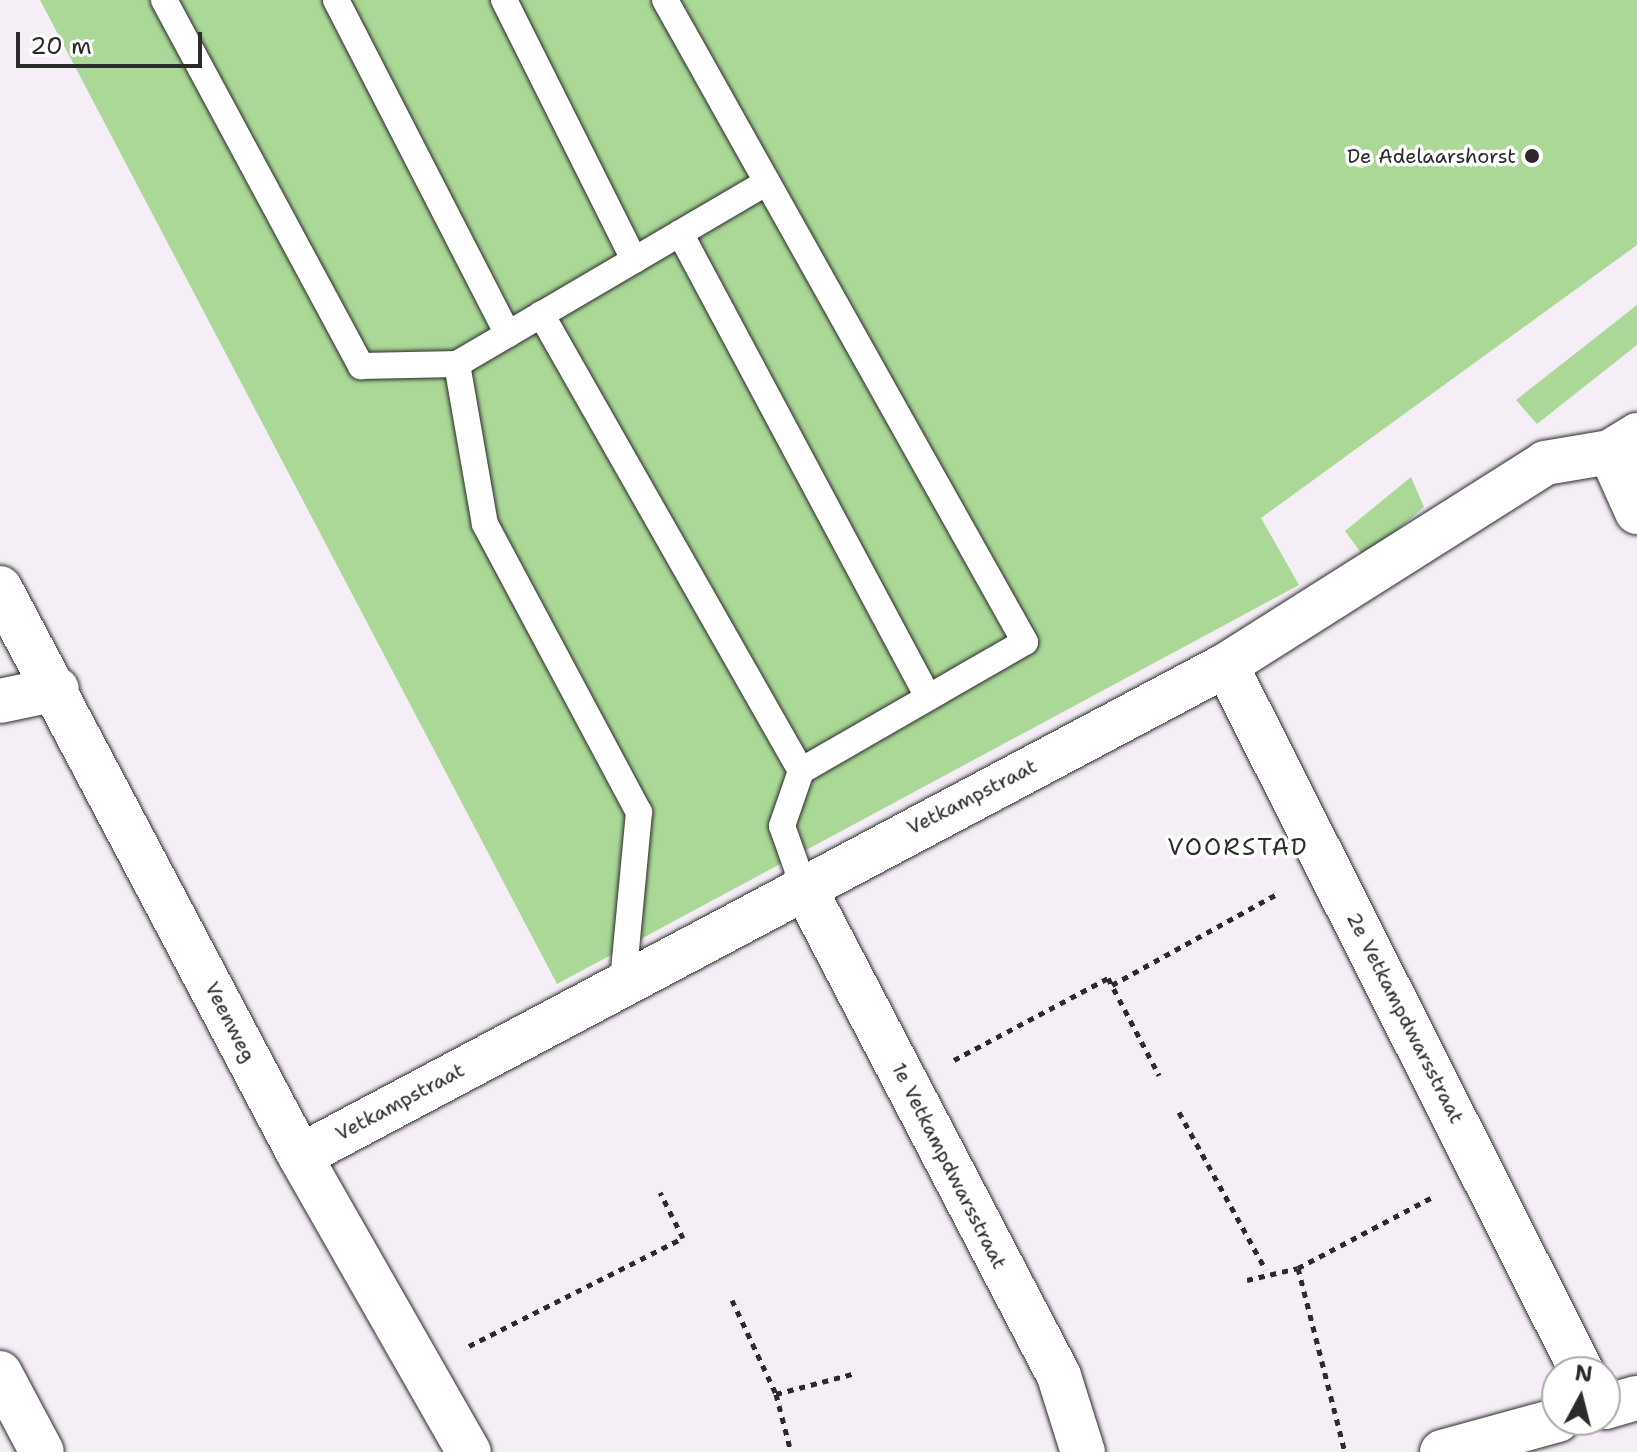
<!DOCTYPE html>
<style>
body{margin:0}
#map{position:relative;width:1637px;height:1452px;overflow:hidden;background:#f5eef6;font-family:"Shantell Sans",sans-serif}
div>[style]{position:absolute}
.green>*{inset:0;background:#abd897}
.path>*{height:5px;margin-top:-2.5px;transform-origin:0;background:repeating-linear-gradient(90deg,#2b2b2b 0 6px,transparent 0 12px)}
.roads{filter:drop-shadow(0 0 2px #2b2b2b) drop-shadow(0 0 2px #2b2b2b)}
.lane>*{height:26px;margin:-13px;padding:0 13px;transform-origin:13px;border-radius:13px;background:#fff}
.street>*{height:44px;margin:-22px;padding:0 22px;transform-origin:22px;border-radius:22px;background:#fff}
.secondary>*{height:44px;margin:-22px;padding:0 22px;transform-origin:22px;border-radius:22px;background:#fff}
.dots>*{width:22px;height:22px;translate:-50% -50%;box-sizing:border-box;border:4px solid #fff;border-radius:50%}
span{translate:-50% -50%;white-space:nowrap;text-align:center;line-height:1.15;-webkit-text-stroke:7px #fff;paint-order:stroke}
.poi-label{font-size:20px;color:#2b2b2b}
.right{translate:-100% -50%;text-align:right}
.street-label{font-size:20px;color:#2b2b2b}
.quarter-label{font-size:24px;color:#2b2b2b;letter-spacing:2px}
.north{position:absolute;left:1541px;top:1356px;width:80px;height:80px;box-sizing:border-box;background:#fff;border:2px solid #aaa;border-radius:50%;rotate:7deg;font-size:22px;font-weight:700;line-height:32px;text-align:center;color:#2b2b2b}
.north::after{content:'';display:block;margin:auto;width:28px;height:36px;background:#2b2b2b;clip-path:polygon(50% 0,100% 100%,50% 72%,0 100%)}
.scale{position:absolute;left:16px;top:32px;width:186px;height:36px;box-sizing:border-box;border:4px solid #2b2b2b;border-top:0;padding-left:10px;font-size:24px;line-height:28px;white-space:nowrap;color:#2b2b2b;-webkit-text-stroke:6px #fff;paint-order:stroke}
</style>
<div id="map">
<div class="green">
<div style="clip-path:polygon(40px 0,1637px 0,1637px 245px,1261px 518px,1299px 585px,557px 984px)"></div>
<div style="clip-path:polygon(1637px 305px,1637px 345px,1537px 424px,1516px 400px)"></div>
<div style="clip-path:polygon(1411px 477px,1424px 507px,1365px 558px,1345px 531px)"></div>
</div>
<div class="path">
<div style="left:1112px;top:985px;width:191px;rotate:-28.9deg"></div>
<div style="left:954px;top:1060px;width:174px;rotate:-28deg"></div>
<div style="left:1108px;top:978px;width:110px;rotate:62.3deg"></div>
<div style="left:1179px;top:1112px;width:180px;rotate:61.2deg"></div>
<div style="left:1298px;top:1268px;width:190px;rotate:75.7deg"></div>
<div style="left:1247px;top:1280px;width:52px;rotate:-13.2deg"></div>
<div style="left:1298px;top:1268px;width:150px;rotate:-27.8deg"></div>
<div style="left:732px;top:1300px;width:104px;rotate:64.9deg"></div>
<div style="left:776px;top:1394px;width:60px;rotate:75.5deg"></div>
<div style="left:469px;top:1346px;width:240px;rotate:-26.8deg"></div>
<div style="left:683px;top:1238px;width:51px;rotate:-116.6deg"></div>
<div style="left:776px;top:1394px;width:79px;rotate:-14.7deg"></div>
</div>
<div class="roads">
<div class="lane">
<div style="left:164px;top:0;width:416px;rotate:61.7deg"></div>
<div style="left:361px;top:366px;width:96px;rotate:-1.2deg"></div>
<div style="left:457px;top:364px;width:162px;rotate:80.1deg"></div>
<div style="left:485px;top:524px;width:327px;rotate:61.9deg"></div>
<div style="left:639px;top:812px;width:170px;rotate:95.4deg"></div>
<div style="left:336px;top:0;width:376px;rotate:62.8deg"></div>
<div style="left:504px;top:0;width:291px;rotate:63.4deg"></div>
<div style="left:665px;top:0;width:736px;rotate:60.72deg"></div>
<div style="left:1025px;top:642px;width:258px;rotate:150.1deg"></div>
<div style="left:680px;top:233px;width:526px;rotate:61.88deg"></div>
<div style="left:541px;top:314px;width:526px;rotate:60.36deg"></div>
<div style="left:801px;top:771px;width:58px;rotate:109.1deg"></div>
<div style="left:782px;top:826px;width:63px;rotate:70.4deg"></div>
<div style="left:457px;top:364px;width:358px;rotate:-30.4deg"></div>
</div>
<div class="street">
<div style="left:1610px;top:452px;width:66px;rotate:65.8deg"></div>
<div style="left:1226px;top:665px;width:792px;rotate:63.27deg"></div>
<div style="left:0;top:701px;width:58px;rotate:-11.9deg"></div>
<div style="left:803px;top:885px;width:554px;rotate:62.46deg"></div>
<div style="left:1059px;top:1376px;width:80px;rotate:72.5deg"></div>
<div style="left:300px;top:1156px;width:1048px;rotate:-27.93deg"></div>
<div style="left:1226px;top:665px;width:378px;rotate:-32.3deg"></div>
<div style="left:1545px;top:463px;width:66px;rotate:-9.6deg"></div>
<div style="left:1610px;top:452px;width:32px;rotate:-32deg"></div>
<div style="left:0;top:1373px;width:89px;rotate:62deg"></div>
<div style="left:1605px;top:1407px;width:33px;rotate:-16deg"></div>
<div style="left:1442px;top:1452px;width:120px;rotate:-15.4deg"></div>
</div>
<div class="secondary">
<div style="left:0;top:588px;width:642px;rotate:62.16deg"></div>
<div style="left:300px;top:1156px;width:341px;rotate:60.3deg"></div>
</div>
</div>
<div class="dots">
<div style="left:1532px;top:156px;background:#2b2b2b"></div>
</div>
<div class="poi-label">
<span class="right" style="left:1516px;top:156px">De Adelaarshorst</span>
</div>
<div class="street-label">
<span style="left:972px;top:797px;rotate:-27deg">Vetkampstraat</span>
<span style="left:1405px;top:1018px;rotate:63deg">2e Vetkampdwarsstraat</span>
<span style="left:230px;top:1022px;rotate:63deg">Veenweg</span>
<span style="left:400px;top:1102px;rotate:-28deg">Vetkampstraat</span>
<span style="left:949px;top:1166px;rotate:63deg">1e Vetkampdwarsstraat</span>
</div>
<div class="quarter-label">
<span style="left:1238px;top:848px">VOORSTAD</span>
</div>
<div class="north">N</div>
<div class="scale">20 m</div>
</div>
